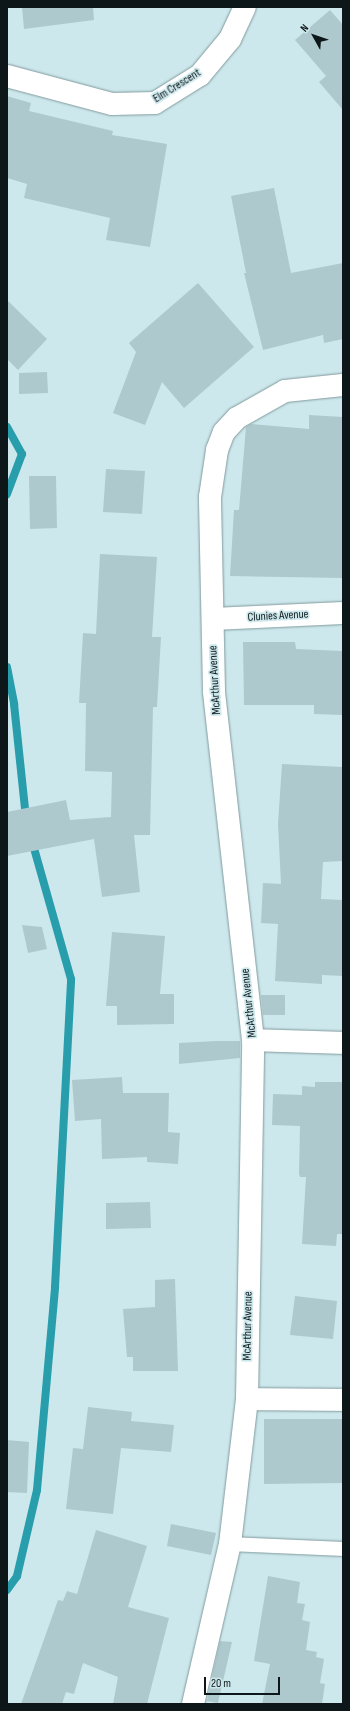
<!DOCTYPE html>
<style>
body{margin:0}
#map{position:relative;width:350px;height:1711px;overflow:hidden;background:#cde8ec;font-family:"Sofia Sans Condensed",sans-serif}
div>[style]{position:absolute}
.stream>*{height:8px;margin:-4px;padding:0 4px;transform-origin:4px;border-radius:4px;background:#289dab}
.building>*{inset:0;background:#aec9cd}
.roads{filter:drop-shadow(0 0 1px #819a9e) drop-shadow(0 0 1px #819a9e)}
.service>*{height:14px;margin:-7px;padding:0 7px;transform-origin:7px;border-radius:7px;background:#fff}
.minor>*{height:22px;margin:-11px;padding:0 11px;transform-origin:11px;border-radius:11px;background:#fff}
span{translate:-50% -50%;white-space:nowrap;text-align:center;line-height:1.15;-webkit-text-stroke:3.5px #cde8ec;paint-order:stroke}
.street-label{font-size:12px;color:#0d1618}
.frame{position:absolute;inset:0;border:8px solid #0d1618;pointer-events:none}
.north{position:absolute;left:294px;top:16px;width:40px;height:40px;-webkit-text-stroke:3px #cde8ec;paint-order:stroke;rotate:310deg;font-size:11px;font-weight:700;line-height:16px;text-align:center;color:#0d1618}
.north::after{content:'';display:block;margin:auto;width:14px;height:18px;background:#0d1618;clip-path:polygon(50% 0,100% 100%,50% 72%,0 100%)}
.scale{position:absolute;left:204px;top:1677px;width:76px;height:18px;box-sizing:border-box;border:2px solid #0d1618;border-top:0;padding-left:5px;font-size:12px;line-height:14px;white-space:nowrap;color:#0d1618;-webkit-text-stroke:3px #cde8ec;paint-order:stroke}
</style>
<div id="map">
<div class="stream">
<div style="left:7px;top:427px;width:31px;rotate:61deg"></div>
<div style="left:22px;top:454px;width:43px;rotate:110.6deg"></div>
<div style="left:7px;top:667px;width:38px;rotate:79deg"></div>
<div style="left:14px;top:704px;width:116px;rotate:84deg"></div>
<div style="left:7px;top:1590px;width:17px;rotate:-54deg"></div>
<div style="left:17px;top:1576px;width:88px;rotate:-76.9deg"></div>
<div style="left:37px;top:1490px;width:204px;rotate:-84.9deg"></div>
<div style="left:55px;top:1287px;width:308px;rotate:-87deg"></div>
<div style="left:71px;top:979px;width:143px;rotate:-105.8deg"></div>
</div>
<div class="building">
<div style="clip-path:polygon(22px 7px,93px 7px,94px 20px,24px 29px)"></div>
<div style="clip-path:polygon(330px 10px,343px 25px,343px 110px,319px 82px,326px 76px,295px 40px)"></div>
<div style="clip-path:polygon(7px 96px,31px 103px,29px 111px,113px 131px,112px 135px,167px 144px,150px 247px,106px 240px,110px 218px,24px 198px,27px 184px,7px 178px)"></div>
<div style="clip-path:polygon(274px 188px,291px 273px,343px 263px,343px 339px,324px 343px,323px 335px,263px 350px,244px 273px,246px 273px,231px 196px)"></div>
<div style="clip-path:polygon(198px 283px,254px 347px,184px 408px,162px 382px,145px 425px,113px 413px,136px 352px,129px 343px)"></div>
<div style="clip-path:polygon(7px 300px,47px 339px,18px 370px,7px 359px)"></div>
<div style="clip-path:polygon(47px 372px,48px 393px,19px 394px,19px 373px)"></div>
<div style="clip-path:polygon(309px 415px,343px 417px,343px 578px,230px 576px,234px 510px,239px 510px,246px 427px,251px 424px,309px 429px)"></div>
<div style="clip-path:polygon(106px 469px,145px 471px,142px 514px,103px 512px)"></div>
<div style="clip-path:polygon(29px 476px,56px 476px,57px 528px,30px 529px)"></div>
<div style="clip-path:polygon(100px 554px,157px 557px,152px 637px,161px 637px,157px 707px,153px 707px,150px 835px,134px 835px,140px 892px,102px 897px,94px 839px,7px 856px,7px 812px,66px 800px,70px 820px,111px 817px,112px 772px,85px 771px,86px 703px,79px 703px,83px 633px,96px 634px)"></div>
<div style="clip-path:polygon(243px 642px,295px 642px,296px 649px,343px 651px,343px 715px,314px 714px,314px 705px,244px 705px)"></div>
<div style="clip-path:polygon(282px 764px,343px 767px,343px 861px,323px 862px,321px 899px,343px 900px,343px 976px,322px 975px,322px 984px,275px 981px,278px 924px,261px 923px,263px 883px,281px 884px,278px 824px)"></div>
<div style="clip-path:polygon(22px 925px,42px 927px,47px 949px,28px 953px)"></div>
<div style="clip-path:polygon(112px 932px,165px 936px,160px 994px,174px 994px,174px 1024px,117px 1025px,117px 1006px,106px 1006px)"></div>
<div style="clip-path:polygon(261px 995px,285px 995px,285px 1015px,263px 1015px)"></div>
<div style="clip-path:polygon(216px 1041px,240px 1041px,240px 1058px,179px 1064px,179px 1043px)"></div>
<div style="clip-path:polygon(122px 1077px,123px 1093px,169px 1093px,168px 1132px,180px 1133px,178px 1164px,147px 1162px,147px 1157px,102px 1159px,101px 1119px,75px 1121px,72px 1080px)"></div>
<div style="clip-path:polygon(315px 1082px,343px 1082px,343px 1234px,337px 1234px,336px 1246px,302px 1244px,306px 1177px,300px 1177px,299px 1174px,300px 1126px,272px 1125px,273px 1094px,302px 1095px,302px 1086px,315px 1087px)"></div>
<div style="clip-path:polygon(150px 1202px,151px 1228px,106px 1229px,106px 1203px)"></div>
<div style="clip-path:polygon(175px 1279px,178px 1371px,133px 1371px,133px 1357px,127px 1357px,123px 1309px,155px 1307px,155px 1280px)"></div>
<div style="clip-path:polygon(295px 1296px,337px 1301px,333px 1339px,290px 1335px)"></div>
<div style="clip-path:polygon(88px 1407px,132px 1412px,131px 1421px,174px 1425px,171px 1452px,121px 1448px,113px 1514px,66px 1509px,73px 1448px,83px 1449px)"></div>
<div style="clip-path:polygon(264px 1419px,343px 1419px,343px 1483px,264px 1484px)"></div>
<div style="clip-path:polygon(7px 1440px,29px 1442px,27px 1493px,7px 1492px)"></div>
<div style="clip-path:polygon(171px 1524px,216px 1533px,211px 1555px,167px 1546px)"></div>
<div style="clip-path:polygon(96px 1530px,147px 1546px,128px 1607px,169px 1618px,147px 1704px,113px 1704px,118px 1677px,83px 1663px,74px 1694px,66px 1692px,62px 1704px,21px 1704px,58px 1600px,63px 1601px,67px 1591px,77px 1594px)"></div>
<div style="clip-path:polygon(268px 1576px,300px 1582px,297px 1603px,305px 1604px,302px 1620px,310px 1622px,306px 1650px,317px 1652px,316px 1657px,324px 1659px,320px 1683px,325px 1684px,322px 1704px,262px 1704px,270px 1664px,254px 1661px)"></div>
<div style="clip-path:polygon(220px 1641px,232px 1642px,218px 1703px,207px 1701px)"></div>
</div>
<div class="roads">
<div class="service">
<div style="left:230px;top:1544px;width:113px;rotate:2.5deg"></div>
</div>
<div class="minor">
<div style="left:7px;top:76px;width:109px;rotate:14.9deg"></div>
<div style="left:112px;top:104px;width:43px;rotate:-1.3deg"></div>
<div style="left:155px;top:103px;width:53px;rotate:-31.9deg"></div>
<div style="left:200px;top:75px;width:47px;rotate:-50.2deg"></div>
<div style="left:230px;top:39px;width:35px;rotate:-65deg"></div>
<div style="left:213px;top:619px;width:130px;rotate:-2.6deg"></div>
<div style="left:253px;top:1040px;width:90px;rotate:1.9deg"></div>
<div style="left:247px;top:1399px;width:96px;rotate:0.6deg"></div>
<div style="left:193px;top:1704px;width:164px;rotate:-77deg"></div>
<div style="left:230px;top:1544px;width:146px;rotate:-83.3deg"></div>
<div style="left:247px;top:1399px;width:359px;rotate:-89deg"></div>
<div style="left:253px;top:1040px;width:351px;rotate:-96.4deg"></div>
<div style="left:214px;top:691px;width:194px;rotate:-91.2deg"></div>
<div style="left:210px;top:497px;width:48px;rotate:-81.5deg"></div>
<div style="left:217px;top:450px;width:19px;rotate:-69deg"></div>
<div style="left:224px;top:432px;width:19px;rotate:-47deg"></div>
<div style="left:237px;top:418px;width:55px;rotate:-29.4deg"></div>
<div style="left:285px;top:391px;width:58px;rotate:-5.9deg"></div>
</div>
</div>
<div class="street-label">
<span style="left:177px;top:86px;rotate:-32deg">Elm Crescent</span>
<span style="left:278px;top:616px;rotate:-3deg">Clunies Avenue</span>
<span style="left:215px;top:680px;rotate:-93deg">McArthur Avenue</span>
<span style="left:249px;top:1003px;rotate:-96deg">McArthur Avenue</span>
<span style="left:248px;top:1326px;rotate:-89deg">McArthur Avenue</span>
</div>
<div class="frame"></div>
<div class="north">N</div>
<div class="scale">20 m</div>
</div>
